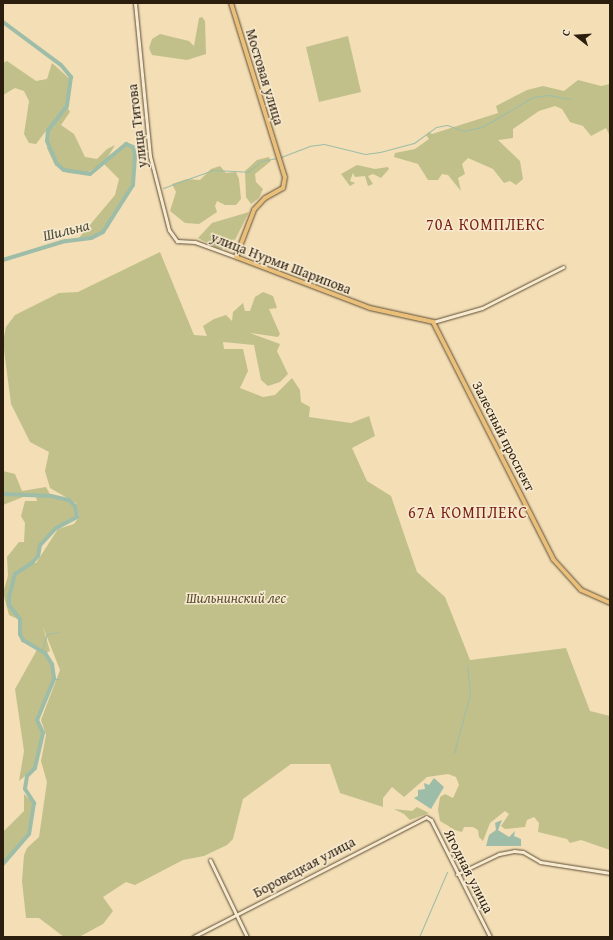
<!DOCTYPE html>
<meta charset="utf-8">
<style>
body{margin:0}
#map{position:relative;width:613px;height:940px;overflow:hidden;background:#f3deb5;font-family:"Gentium Book Plus",serif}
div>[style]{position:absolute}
.green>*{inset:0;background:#c1c08a}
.water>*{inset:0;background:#9dbda8}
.stream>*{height:1px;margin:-0.5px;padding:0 0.5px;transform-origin:0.5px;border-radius:0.5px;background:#9dbda8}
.river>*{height:4px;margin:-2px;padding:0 2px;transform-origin:2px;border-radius:2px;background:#9dbda8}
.roads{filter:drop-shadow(0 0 1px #5e4e38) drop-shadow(0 0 1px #5e4e38)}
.minor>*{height:3px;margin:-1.5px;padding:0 1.5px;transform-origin:1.5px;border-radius:1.5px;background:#f7eacf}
.major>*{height:4px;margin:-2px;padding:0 2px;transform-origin:2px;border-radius:2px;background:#eabf7a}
span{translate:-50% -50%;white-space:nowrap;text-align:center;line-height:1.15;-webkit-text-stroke:3px #f7eacf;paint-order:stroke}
.street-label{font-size:14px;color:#2c1e0f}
.park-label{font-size:14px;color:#594f34;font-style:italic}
.water-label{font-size:15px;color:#4e4e3d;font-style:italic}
.quarter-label{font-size:16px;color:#7a1f14;letter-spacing:1px}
.frame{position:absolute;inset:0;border:4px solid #2c1e0f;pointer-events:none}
.north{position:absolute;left:557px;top:16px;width:40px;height:40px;-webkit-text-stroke:3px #f7eacf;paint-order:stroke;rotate:287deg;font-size:11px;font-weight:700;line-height:16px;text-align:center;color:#2c1e0f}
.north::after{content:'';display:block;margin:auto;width:14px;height:18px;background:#2c1e0f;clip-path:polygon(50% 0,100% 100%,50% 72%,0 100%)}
</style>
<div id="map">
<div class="green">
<div style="clip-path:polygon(202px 17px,205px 21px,206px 54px,187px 60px,152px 55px,149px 48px,152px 39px,160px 34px,189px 41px,194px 46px,199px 18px)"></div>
<div style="clip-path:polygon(348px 36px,361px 92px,319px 102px,306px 47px)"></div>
<div style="clip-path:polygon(7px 61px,36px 81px,47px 79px,52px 63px,71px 80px,70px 93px,66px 104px,70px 112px,61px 125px,74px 134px,85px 157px,97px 159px,107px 149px,115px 145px,106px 160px,126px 144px,133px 147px,135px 156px,133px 185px,108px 228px,91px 238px,78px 239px,115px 195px,119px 179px,103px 163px,85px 174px,68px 173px,54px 163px,47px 148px,49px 127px,36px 144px,29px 143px,24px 134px,29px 101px,24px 91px,15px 88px,3px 95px,3px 63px)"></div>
<div style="clip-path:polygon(578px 80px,601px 86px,610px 84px,610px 136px,606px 128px,591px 136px,583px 126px,570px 122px,562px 109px,555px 106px,539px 111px,513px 129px,513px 138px,498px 140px,520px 161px,523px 179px,516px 185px,510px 181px,504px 183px,493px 169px,468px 158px,462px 164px,465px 174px,458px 178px,461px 191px,448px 175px,442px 174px,438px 180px,428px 180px,418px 164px,394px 157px,395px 153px,415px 149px,429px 139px,426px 135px,429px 132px,432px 134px,498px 113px,496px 106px,527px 90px,543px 86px,564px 91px)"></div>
<div style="clip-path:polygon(269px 157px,271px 161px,255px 174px,256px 182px,263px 189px,259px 198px,251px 204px,246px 197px,245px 171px,257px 160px)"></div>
<div style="clip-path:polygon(357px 165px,375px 169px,388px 167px,389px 169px,381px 178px,373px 174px,368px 176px,373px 184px,368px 186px,365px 176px,355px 177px,353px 173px,350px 181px,355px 183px,350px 186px,341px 174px)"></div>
<div style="clip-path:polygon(220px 166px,226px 173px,236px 172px,239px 179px,241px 199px,236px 205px,225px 205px,217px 201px,215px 206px,217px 212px,199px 224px,185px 223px,170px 211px,176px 192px,172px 184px,187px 179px,200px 180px,211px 169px)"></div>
<div style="clip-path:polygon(249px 212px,230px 250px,217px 248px,198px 238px,212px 223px)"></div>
<div style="clip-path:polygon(160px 252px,194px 335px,207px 336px,203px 326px,214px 319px,226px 315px,232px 321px,233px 312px,243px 303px,245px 311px,250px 311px,255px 297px,263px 292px,273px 296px,277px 308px,269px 309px,280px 334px,278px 337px,250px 333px,280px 344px,277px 351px,288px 374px,280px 382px,268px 386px,261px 380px,254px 345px,223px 342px,224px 349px,243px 349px,248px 371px,240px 388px,263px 397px,275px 395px,292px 378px,300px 390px,301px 402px,310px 407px,309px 417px,351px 423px,369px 416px,375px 436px,352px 448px,367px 481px,391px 496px,417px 572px,445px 597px,470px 660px,566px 648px,590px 711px,610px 716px,610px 850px,581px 840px,570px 843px,567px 839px,538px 832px,539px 823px,534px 817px,527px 820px,525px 827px,505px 829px,501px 826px,509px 814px,505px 811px,490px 823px,483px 841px,479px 837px,478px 830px,473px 827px,464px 827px,462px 832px,455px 830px,440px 821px,438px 810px,440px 797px,445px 794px,453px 798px,459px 785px,456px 777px,448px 774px,427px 777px,404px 797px,392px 787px,383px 798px,383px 807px,340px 793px,330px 764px,291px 764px,243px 799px,233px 839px,227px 845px,204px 856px,183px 860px,135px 885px,126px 882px,103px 897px,113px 911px,103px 924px,79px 937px,64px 937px,39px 918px,26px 918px,22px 881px,24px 855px,27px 848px,39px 837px,47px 782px,41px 761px,46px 735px,41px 720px,60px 670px,43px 627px,50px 651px,46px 653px,52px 664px,54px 679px,37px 720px,43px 733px,35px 768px,19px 781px,24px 751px,15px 689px,38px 648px,23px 640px,20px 634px,20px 620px,9px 615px,3px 593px,8px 576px,7px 557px,19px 542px,24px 542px,25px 523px,21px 516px,25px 501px,37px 501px,36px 497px,23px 497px,3px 505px,3px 471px,15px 474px,22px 491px,46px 487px,51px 496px,69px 500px,75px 506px,77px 517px,56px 528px,40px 545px,38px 556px,32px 563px,36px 563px,58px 529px,74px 524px,79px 517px,76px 503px,50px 488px,45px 471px,49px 452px,30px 442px,11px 404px,3px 342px,6px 327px,15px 315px,59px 293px,78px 292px)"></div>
<div style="clip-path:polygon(24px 794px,34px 803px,29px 834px,3px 864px,3px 832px,24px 811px)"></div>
<div style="clip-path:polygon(417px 807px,429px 813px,410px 820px,404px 814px,394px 809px,412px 811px)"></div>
</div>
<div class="water">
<div style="clip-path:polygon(434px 778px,444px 787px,431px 809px,414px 798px,418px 796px,418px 790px,425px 789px,424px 783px,429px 785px)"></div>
<div style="clip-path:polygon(502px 820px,498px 830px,509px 837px,515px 831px,514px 836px,521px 839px,521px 846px,486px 846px,489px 835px,496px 830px,495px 823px)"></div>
</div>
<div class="stream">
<div style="left:281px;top:157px;width:30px;rotate:-21deg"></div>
<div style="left:309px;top:146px;width:15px;rotate:-8deg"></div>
<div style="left:324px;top:144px;width:42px;rotate:13.7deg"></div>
<div style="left:365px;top:154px;width:15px;rotate:-8deg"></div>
<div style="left:380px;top:152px;width:35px;rotate:-15deg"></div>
<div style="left:414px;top:143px;width:27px;rotate:-36deg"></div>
<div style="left:436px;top:127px;width:11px;rotate:-10deg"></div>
<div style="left:447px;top:125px;width:18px;rotate:19deg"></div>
<div style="left:464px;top:131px;width:18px;rotate:-13deg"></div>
<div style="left:482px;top:127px;width:59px;rotate:-30.5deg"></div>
<div style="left:533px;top:97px;width:16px;rotate:-7deg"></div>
<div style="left:549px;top:95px;width:21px;rotate:11deg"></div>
<div style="left:163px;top:188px;width:53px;rotate:-19.8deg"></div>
<div style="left:213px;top:170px;width:35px;rotate:3deg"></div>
<div style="left:248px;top:172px;width:17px;rotate:-40deg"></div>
<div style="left:261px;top:161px;width:15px;rotate:-11deg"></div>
<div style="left:42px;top:650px;width:17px;rotate:-73deg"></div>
<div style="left:47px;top:634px;width:12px;rotate:-9deg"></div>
<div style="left:54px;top:679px;width:5px"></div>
<div style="left:454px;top:753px;width:61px;rotate:-74.8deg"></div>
<div style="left:470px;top:694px;width:29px;rotate:-96deg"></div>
<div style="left:419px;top:937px;width:71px;rotate:-66.7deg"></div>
</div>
<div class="river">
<div style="left:3px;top:22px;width:72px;rotate:36.6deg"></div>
<div style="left:61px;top:65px;width:16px;rotate:50deg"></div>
<div style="left:71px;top:77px;width:29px;rotate:98deg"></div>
<div style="left:67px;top:106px;width:31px;rotate:128deg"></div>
<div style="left:48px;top:130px;width:11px;rotate:95deg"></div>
<div style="left:47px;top:141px;width:25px;rotate:67deg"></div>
<div style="left:57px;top:164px;width:9px;rotate:41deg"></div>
<div style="left:64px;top:170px;width:26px;rotate:9deg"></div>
<div style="left:90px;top:174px;width:47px;rotate:-39.8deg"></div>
<div style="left:126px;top:144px;width:8px;rotate:23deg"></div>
<div style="left:133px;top:147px;width:9px;rotate:77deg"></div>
<div style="left:135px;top:156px;width:29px;rotate:94deg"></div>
<div style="left:133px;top:185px;width:56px;rotate:122.6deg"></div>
<div style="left:103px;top:232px;width:13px;rotate:153deg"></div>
<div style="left:91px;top:238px;width:26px;rotate:173deg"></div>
<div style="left:65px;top:241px;width:65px;rotate:163deg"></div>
<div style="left:3px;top:494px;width:48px;rotate:2.4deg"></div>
<div style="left:51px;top:496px;width:18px;rotate:13deg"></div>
<div style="left:69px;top:500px;width:8px;rotate:45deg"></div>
<div style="left:75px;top:506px;width:11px;rotate:80deg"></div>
<div style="left:77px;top:517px;width:24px;rotate:152deg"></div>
<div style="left:56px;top:528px;width:23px;rotate:133deg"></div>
<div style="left:40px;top:545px;width:11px;rotate:100deg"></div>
<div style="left:38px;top:556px;width:9px;rotate:131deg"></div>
<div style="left:32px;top:563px;width:20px;rotate:147deg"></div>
<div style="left:15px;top:574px;width:23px;rotate:105deg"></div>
<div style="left:9px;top:596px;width:9px;rotate:90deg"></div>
<div style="left:9px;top:605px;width:18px;rotate:52deg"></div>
<div style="left:20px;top:619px;width:15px;rotate:90deg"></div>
<div style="left:20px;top:634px;width:7px;rotate:63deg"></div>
<div style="left:23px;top:640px;width:26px;rotate:31deg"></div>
<div style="left:45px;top:653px;width:13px;rotate:58deg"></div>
<div style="left:52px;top:664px;width:15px;rotate:82deg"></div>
<div style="left:54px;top:679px;width:44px;rotate:112.5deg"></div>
<div style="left:37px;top:720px;width:14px;rotate:65deg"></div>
<div style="left:43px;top:733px;width:36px;rotate:103deg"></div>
<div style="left:35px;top:768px;width:11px;rotate:135deg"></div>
<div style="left:27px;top:776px;width:13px;rotate:99deg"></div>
<div style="left:25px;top:789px;width:17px;rotate:57deg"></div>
<div style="left:34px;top:803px;width:31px;rotate:99deg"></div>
<div style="left:29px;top:834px;width:40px;rotate:131deg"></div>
</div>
<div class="roads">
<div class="minor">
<div style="left:135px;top:3px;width:154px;rotate:84.4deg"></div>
<div style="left:150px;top:156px;width:76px;rotate:75.6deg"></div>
<div style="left:169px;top:230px;width:14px;rotate:54deg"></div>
<div style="left:177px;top:241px;width:18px;rotate:3deg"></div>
<div style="left:195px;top:242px;width:44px;rotate:20.1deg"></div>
<div style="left:433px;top:322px;width:51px;rotate:-15.9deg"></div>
<div style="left:482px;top:308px;width:91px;rotate:-26.8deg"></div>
<div style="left:210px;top:860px;width:85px;rotate:64.3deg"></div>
<div style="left:457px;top:874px;width:47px;rotate:-25.5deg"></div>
<div style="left:499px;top:854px;width:15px;rotate:-11deg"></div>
<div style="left:514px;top:851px;width:9px;rotate:6deg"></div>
<div style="left:523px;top:852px;width:20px;rotate:30deg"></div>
<div style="left:540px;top:862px;width:71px;rotate:8.9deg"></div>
<div style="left:193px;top:937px;width:262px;rotate:-27.2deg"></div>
<div style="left:426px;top:817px;width:6px;rotate:31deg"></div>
<div style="left:431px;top:820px;width:131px;rotate:63.2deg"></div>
</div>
<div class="major">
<div style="left:231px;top:3px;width:182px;rotate:72.8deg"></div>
<div style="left:285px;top:177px;width:11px;rotate:100deg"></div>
<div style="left:283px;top:188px;width:21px;rotate:151deg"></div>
<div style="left:265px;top:198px;width:16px;rotate:133deg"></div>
<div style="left:254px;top:210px;width:50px;rotate:111deg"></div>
<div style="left:236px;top:257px;width:143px;rotate:20.8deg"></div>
<div style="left:370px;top:308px;width:65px;rotate:12.5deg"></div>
<div style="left:433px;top:322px;width:266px;rotate:63.1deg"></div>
<div style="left:553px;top:559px;width:42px;rotate:47.9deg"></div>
<div style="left:581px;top:590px;width:32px;rotate:24deg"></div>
</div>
</div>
<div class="street-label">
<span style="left:265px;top:77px;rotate:73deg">Мостовая улица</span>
<span style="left:137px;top:126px;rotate:-97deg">улица Титова</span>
<span style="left:281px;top:263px;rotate:21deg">улица Нурми Шарипова</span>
<span style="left:504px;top:436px;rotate:63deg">Залесный проспект</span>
<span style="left:304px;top:867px;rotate:-28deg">Боровецкая улица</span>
<span style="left:469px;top:871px;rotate:63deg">Ягодная улица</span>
</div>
<div class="park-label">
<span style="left:236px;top:598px">Шильнинский лес</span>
</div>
<div class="water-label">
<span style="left:66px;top:230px;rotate:-14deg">Шильна</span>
</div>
<div class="quarter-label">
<span style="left:486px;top:224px">70А КОМПЛЕКС</span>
<span style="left:468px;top:512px">67А КОМПЛЕКС</span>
</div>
<div class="frame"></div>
<div class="north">С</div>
</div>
